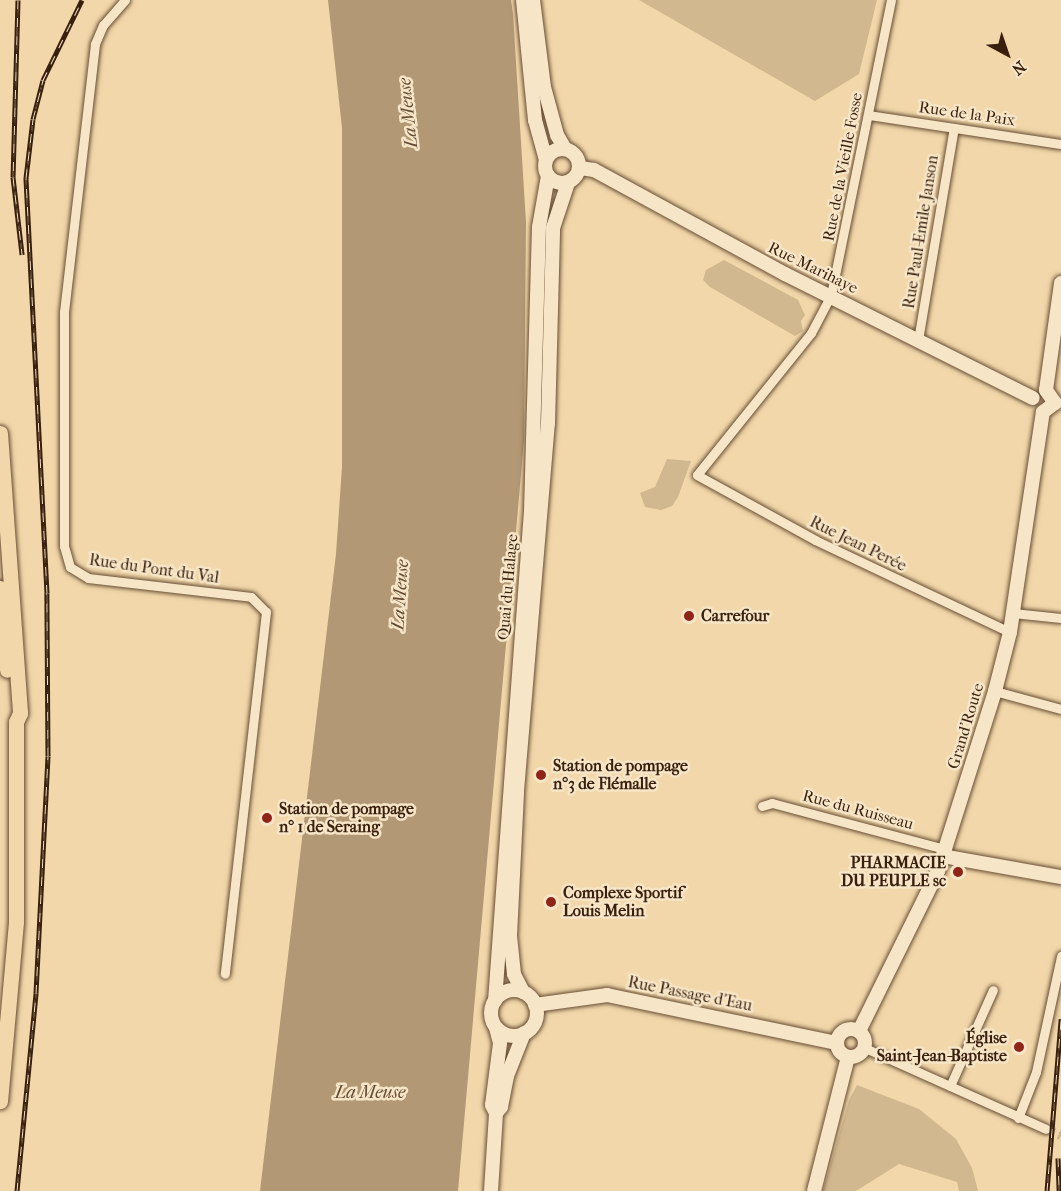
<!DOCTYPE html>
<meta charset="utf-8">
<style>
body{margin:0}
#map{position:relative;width:1061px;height:1191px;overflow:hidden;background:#f1d7a9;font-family:"IM FELL French Canon",serif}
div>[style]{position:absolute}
.green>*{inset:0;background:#d2b88e}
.water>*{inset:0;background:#b29874}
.street-tunnel>*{height:9px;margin-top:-4.5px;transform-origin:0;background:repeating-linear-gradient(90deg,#ccb28a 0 9px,transparent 0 13.5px)}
.roads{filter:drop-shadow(0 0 2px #674d34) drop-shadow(0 0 2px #674d34)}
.street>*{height:9px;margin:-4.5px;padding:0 4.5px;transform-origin:4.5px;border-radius:4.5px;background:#f6e5c7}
.secondary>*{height:14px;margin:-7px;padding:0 7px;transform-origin:7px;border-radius:7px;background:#f6e5c7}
.secondary>.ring{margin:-7px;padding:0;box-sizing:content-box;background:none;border:14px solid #f6e5c7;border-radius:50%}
.primary>*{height:15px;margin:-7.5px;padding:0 7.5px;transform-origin:7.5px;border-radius:7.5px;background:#f1d7a9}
.rail>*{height:5px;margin-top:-2.5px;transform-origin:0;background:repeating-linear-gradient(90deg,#f6e5c7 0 9px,#391f0d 0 18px);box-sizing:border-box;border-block:2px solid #391f0d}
.dots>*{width:16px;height:16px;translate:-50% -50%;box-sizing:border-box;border:3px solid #f6e5c7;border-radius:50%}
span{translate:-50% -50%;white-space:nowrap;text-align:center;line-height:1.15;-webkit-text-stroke:5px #f6e5c7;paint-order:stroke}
.street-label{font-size:16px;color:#391f0d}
.poi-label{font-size:16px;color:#391f0d;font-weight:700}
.left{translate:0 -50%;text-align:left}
.right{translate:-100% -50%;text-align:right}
.water-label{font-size:18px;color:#634931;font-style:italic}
.north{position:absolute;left:977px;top:24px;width:60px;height:60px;-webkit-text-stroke:4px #f6e5c7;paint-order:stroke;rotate:140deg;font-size:16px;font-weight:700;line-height:24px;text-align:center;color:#391f0d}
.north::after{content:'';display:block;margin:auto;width:21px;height:27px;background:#391f0d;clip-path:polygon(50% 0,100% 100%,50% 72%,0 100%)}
</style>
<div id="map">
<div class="green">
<div style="clip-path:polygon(639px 0,877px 0,859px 74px,815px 101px)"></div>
<div style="clip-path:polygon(724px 260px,798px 300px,805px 315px,801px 321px,803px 331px,795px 336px,710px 287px,703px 280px,706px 270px)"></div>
<div style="clip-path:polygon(667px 459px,691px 461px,678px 497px,672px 506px,661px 510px,645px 507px,640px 493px,655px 487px)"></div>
<div style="clip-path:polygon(857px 1085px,919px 1109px,956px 1139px,972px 1168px,978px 1191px,959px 1191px,957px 1182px,899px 1164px,856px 1191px,823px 1191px,849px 1100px)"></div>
</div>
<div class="water">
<div style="clip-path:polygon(328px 0,511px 0,513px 14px,526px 222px,524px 440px,458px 1191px,260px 1191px,336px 554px,342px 467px,342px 128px)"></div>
</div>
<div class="street-tunnel">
<div style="left:1046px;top:1129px;width:16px;rotate:22deg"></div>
</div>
<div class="roads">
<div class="street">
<div style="left:125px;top:0;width:33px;rotate:131deg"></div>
<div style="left:103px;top:25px;width:21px;rotate:113deg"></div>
<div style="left:95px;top:44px;width:270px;rotate:96.6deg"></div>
<div style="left:64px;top:312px;width:234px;rotate:90deg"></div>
<div style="left:64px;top:546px;width:22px;rotate:74deg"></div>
<div style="left:70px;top:567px;width:21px;rotate:31deg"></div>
<div style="left:88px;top:578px;width:164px;rotate:6.6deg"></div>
<div style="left:251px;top:597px;width:21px;rotate:45deg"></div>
<div style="left:266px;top:612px;width:364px;rotate:96.5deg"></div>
<div style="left:891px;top:0;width:301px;rotate:101.5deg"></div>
<div style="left:831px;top:295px;width:43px;rotate:117.8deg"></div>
<div style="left:811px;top:333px;width:182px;rotate:128.8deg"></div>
<div style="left:697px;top:475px;width:135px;rotate:28.8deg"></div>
<div style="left:815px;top:540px;width:216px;rotate:25.3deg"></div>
<div style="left:869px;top:115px;width:194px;rotate:8.6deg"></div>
<div style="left:918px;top:340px;width:215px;rotate:-80.4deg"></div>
<div style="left:1013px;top:613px;width:48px;rotate:5.9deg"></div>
<div style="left:995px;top:691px;width:68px;rotate:15.3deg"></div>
<div style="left:762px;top:806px;width:10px;rotate:-17deg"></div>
<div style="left:772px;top:803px;width:179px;rotate:14.9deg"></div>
<div style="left:865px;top:1048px;width:198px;rotate:24.1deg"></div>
<div style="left:950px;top:1086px;width:105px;rotate:-65.9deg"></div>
<div style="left:1018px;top:1118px;width:49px;rotate:-68.6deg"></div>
<div style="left:1036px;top:1072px;width:119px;rotate:-77.8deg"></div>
</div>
<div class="secondary">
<div style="left:523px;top:0;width:121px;rotate:84.3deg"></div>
<div style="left:535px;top:120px;width:41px;rotate:74.6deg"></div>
<div style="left:533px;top:0;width:88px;rotate:82.8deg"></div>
<div style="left:544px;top:87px;width:50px;rotate:74.8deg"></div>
<div style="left:557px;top:135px;width:16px;rotate:60deg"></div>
<div class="ring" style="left:545px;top:149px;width:20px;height:20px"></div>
<div style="left:580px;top:168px;width:14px;rotate:8deg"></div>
<div style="left:594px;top:170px;width:217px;rotate:28.6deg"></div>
<div style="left:785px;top:274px;width:277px;rotate:26.6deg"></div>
<div style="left:1046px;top:390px;width:108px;rotate:-82deg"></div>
<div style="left:1043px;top:412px;width:15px;rotate:-37deg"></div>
<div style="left:1055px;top:403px;width:16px;rotate:-125deg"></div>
<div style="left:943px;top:856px;width:120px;rotate:10.1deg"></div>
<div class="ring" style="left:491px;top:990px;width:32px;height:32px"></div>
<div style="left:523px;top:992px;width:20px;rotate:-117deg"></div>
<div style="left:514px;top:974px;width:38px;rotate:-96deg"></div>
<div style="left:510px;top:936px;width:145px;rotate:-87.2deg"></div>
<div style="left:517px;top:791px;width:368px;rotate:-85.2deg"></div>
<div style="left:548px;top:424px;width:196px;rotate:-88.5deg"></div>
<div style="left:553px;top:228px;width:47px;rotate:-71.6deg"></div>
<div style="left:495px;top:1001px;width:490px;rotate:-85.8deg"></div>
<div style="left:531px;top:512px;width:285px;rotate:-88.4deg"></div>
<div style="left:539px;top:227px;width:52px;rotate:-80deg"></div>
<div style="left:535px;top:1005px;width:73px;rotate:-7.9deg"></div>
<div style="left:607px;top:995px;width:235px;rotate:11.8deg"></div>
<div class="ring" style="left:837px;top:1029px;width:14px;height:14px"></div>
<div style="left:859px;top:1031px;width:178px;rotate:-63.7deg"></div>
<div style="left:938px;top:871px;width:189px;rotate:-72.4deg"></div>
<div style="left:995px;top:691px;width:61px;rotate:-75.7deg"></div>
<div style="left:1010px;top:632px;width:222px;rotate:-81.5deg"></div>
<div style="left:496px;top:1113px;width:8px;rotate:-50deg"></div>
<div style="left:501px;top:1107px;width:32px;rotate:-79deg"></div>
<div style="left:507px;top:1076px;width:46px;rotate:-68.4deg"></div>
<div style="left:491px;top:1191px;width:78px;rotate:-86.3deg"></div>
<div style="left:496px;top:1113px;width:9px;rotate:-117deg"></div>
<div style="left:492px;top:1105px;width:63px;rotate:-82.6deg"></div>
<div style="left:500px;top:1043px;width:16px;rotate:-105deg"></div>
<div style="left:814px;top:1191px;width:138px;rotate:-75.8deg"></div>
</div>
<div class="primary">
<div style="left:0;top:433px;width:281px;rotate:85.9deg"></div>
<div style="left:20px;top:713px;width:10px;rotate:114deg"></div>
<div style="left:16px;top:722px;width:200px;rotate:90deg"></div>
<div style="left:16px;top:922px;width:180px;rotate:95.1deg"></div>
<div style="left:0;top:588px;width:82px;rotate:85.1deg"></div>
</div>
</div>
<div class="rail">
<div style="left:18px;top:0;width:177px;rotate:91.6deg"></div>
<div style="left:13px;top:177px;width:78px;rotate:83.3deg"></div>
<div style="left:1058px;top:1158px;width:33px;rotate:88deg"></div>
<div style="left:17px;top:1191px;width:199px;rotate:-84.5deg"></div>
<div style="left:36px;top:993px;width:237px;rotate:-87.1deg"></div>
<div style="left:48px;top:756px;width:163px;rotate:-90.4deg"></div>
<div style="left:47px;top:593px;width:416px;rotate:-92.9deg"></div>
<div style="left:26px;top:178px;width:59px;rotate:-83.2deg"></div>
<div style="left:33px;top:119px;width:40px;rotate:-75.6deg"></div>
<div style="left:43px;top:80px;width:89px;rotate:-64deg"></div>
<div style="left:1047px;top:1191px;width:173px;rotate:-85.3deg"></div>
</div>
<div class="dots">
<div style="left:689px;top:616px;background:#8f2418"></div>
<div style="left:541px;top:775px;background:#8f2418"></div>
<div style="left:267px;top:818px;background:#8f2418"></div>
<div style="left:958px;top:872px;background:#8f2418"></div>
<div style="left:551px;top:902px;background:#8f2418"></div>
<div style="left:1019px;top:1047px;background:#8f2418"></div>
</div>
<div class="street-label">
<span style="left:967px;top:114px;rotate:8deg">Rue de la Paix</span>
<span style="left:843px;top:167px;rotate:-79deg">Rue de la Vieille Fosse</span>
<span style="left:921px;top:232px;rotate:-81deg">Rue Paul-Emile Janson</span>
<span style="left:813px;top:268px;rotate:26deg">Rue Marihaye</span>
<span style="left:858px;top:544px;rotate:26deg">Rue Jean Perée</span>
<span style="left:154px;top:569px;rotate:8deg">Rue du Pont du Val</span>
<span style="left:508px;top:587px;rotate:-85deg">Quai du Halage</span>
<span style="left:966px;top:726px;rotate:-73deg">Grand'Route</span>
<span style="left:858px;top:810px;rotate:15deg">Rue du Ruisseau</span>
<span style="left:690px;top:994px;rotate:11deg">Rue Passage d'Eau</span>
</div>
<div class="poi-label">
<span class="left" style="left:701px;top:616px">Carrefour</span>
<span class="left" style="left:553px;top:775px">Station de pompage<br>n°3 de Flémalle</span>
<span class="left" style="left:279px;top:818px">Station de pompage<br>n° 1 de Seraing</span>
<span class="right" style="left:946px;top:872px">PHARMACIE<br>DU PEUPLE sc</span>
<span class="left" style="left:563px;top:902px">Complexe Sportif<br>Louis Melin</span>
<span class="right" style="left:1007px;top:1047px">Église<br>Saint-Jean-Baptiste</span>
</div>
<div class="water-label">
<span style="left:409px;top:113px;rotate:-96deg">La Meuse</span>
<span style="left:401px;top:595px;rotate:-86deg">La Meuse</span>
<span style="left:370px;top:1093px">La Meuse</span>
</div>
<div class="north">N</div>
</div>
